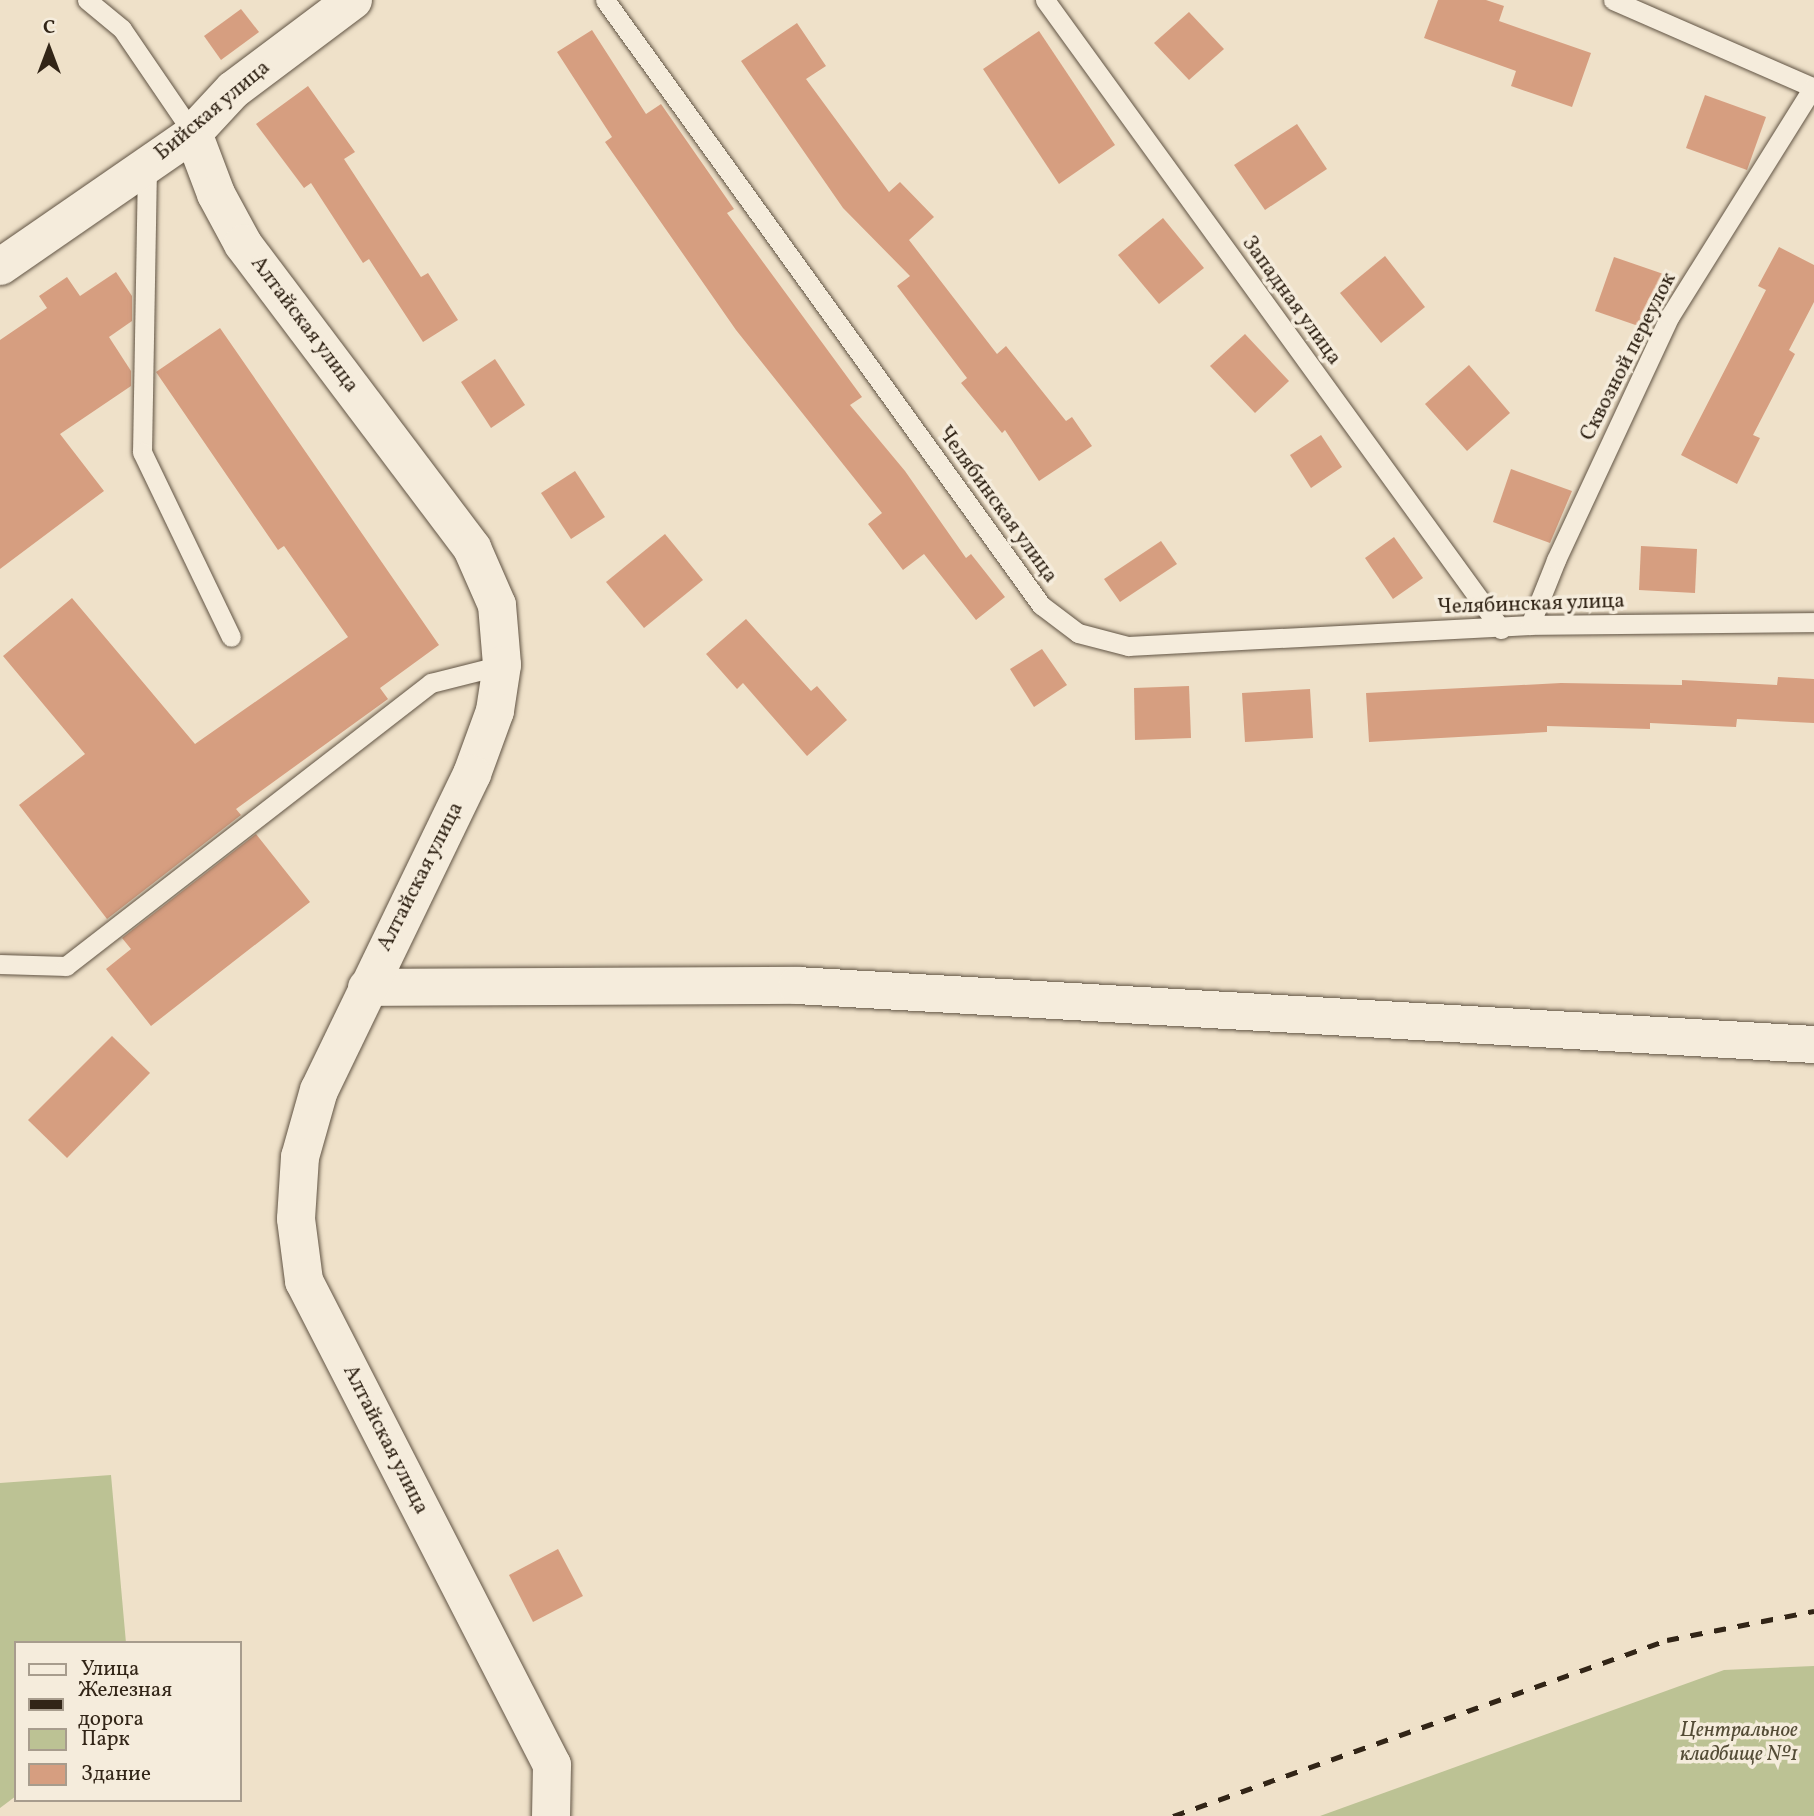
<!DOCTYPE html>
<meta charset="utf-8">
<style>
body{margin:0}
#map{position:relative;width:1814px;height:1816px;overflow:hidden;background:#efe1c9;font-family:Vollkorn,serif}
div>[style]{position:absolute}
.green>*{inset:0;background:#bcc294}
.building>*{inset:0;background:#d69e80}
.roads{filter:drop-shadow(0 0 2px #615444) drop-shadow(0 0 2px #615444)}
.service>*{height:19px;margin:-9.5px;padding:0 9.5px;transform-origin:9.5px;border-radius:9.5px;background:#f5ecdc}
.minor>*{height:37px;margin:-18.5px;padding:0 18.5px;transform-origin:18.5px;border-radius:18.5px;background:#f5ecdc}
.tertiary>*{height:38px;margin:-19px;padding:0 19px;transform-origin:19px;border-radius:19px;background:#f5ecdc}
.rail>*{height:5px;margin-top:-2.5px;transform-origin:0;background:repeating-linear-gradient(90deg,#322517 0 12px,transparent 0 24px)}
span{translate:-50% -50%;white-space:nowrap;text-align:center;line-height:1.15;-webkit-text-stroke:7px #f5ecdc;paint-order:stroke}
.street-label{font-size:21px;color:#322517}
.park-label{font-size:21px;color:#544c36;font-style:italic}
.legend{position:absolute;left:14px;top:1641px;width:228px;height:161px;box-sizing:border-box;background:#f5ecdc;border:2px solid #a79c8d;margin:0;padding:9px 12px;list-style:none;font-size:21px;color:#322517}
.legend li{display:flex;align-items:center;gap:14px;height:35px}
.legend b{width:35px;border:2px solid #a79c8d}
.north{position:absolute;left:14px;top:14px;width:70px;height:70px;-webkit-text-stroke:5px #f5ecdc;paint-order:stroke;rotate:0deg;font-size:19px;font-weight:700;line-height:28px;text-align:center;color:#322517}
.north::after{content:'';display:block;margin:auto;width:24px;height:32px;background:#322517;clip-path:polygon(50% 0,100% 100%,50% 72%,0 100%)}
</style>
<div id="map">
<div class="green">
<div style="clip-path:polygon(111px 1475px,126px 1643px,16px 1643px,16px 1796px,0 1808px,0 1483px)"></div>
<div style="clip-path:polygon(1814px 1666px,1814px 1816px,1320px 1816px,1724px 1670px)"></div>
</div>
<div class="building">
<div style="clip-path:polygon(1438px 0,1486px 0,1504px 6px,1499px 21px,1591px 53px,1572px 107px,1511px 86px,1516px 71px,1424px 38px)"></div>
<div style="clip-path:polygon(241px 9px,259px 32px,221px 60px,204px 36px)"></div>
<div style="clip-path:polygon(1189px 12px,1224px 49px,1189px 80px,1154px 43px)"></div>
<div style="clip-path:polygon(797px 23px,826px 66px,806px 79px,889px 192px,900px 182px,934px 217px,909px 240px,997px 354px,1006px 346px,1066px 421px,1072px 417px,1092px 446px,1039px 481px,1005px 430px,1002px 433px,961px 383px,967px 378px,897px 286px,910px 276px,843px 208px,741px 61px)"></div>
<div style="clip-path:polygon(592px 30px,646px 114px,661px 104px,734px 209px,727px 213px,862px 397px,850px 405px,905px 471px,966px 558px,971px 554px,1005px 597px,976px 620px,924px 554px,903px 570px,868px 524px,882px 513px,736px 330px,605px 142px,612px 137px,557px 52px)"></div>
<div style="clip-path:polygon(1039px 31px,1115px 145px,1059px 184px,983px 69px)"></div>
<div style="clip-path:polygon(308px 86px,355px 152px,344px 159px,421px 277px,428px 273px,458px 320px,423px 342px,369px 259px,363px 263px,311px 183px,304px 188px,256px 124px)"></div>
<div style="clip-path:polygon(1705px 95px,1766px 117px,1747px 170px,1686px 148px)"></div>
<div style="clip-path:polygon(1297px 124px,1327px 169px,1265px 210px,1234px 165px)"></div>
<div style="clip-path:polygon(1163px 218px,1204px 268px,1159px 304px,1118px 255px)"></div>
<div style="clip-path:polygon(1779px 247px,1814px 265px,1814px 302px,1789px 350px,1795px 354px,1753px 435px,1760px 438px,1737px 484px,1681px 455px,1766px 290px,1758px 286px)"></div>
<div style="clip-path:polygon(1385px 256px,1425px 307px,1381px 343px,1340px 293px)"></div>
<div style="clip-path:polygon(1614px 257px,1675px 278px,1650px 330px,1595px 311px)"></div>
<div style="clip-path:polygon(116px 272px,132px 296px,132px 321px,109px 337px,131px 371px,131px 386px,60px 434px,104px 491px,0 569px,0 340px,47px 308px,39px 296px,67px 277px,80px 296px)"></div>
<div style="clip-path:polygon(220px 328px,439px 645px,380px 688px,388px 699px,236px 809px,241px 815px,107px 919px,19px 805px,85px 754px,3px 656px,72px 598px,195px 744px,348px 637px,284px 546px,278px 550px,156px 372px)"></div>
<div style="clip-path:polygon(1245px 334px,1289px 381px,1255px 413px,1210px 366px)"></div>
<div style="clip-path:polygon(495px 359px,525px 405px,491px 428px,461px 382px)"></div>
<div style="clip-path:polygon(1469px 365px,1510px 413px,1467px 451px,1425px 404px)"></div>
<div style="clip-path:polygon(1321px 435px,1342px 467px,1311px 488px,1290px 455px)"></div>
<div style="clip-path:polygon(1511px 469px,1572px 491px,1550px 543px,1493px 522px)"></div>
<div style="clip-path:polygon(575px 471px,605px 517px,571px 539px,541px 493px)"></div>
<div style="clip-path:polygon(665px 534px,703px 580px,644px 628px,606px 582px)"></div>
<div style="clip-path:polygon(1394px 537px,1423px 578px,1393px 599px,1365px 558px)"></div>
<div style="clip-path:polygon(1161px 541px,1177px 564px,1120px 602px,1104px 579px)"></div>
<div style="clip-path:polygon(1641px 546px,1697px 549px,1695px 593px,1639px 590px)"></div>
<div style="clip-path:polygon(746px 619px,811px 691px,817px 686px,847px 720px,807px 756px,743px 683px,737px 689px,706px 654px)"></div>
<div style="clip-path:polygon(1042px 649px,1067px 685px,1034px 707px,1010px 669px)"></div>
<div style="clip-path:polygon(1778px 677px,1814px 679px,1814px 723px,1737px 719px,1736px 727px,1650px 723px,1650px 729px,1547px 726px,1547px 732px,1369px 742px,1366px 693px,1561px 683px,1682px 685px,1682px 680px,1777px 685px)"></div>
<div style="clip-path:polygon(1189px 686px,1191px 738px,1135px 740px,1134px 688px)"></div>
<div style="clip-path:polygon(1310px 689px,1313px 738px,1245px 742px,1242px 693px)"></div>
<div style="clip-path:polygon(256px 834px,310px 902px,151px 1026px,106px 969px,131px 949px,122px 938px)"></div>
<div style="clip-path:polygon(112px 1036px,150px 1073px,67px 1158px,28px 1120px)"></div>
<div style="clip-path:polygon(558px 1549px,583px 1596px,533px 1622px,509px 1575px)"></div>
</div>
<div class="roads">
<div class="service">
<div style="left:87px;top:0;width:45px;rotate:39.6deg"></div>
<div style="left:122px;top:29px;width:126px;rotate:55.7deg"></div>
<div style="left:605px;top:0;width:746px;rotate:54.22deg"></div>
<div style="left:1041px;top:605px;width:46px;rotate:37.1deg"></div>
<div style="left:1078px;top:633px;width:52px;rotate:14.6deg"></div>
<div style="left:1128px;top:646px;width:403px;rotate:-3deg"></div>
<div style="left:1530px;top:625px;width:284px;rotate:-0.6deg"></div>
<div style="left:1045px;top:0;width:777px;rotate:54.06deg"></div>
<div style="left:1613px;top:0;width:219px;rotate:23.6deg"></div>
<div style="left:147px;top:167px;width:285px;rotate:91deg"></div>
<div style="left:142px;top:452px;width:205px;rotate:64.3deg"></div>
<div style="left:1530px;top:625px;width:70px;rotate:-68.2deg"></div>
<div style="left:1556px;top:560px;width:269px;rotate:-65deg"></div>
<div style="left:1670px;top:316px;width:270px;rotate:-58deg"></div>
<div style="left:0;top:964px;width:66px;rotate:1.7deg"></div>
<div style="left:66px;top:966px;width:462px;rotate:-37.8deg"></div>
<div style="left:431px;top:683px;width:73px;rotate:-14.2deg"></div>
</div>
<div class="minor">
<div style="left:0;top:266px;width:234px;rotate:-34.6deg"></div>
<div style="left:366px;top:987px;width:430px;rotate:-0.3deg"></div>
<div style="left:796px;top:985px;width:1020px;rotate:3.32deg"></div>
</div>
<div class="tertiary">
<div style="left:353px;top:0;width:150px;rotate:143.1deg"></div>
<div style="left:233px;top:90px;width:59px;rotate:132.9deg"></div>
<div style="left:193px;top:133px;width:65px;rotate:69.3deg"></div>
<div style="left:216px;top:194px;width:57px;rotate:61.6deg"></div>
<div style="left:243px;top:244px;width:381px;rotate:53deg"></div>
<div style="left:472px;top:548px;width:62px;rotate:66.3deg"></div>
<div style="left:497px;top:605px;width:60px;rotate:85.2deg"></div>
<div style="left:502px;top:665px;width:47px;rotate:98.7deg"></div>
<div style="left:495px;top:711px;width:67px;rotate:110.1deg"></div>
<div style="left:472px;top:774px;width:351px;rotate:115.8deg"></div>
<div style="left:319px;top:1090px;width:70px;rotate:105.8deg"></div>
<div style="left:300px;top:1157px;width:62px;rotate:93.7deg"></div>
<div style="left:296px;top:1219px;width:63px;rotate:82.6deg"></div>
<div style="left:304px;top:1281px;width:544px;rotate:62.87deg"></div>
<div style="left:552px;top:1765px;width:51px;rotate:91.1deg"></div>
</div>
</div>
<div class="rail">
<div style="left:1173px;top:1816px;width:524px;rotate:-19.61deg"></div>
<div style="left:1667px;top:1640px;width:150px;rotate:-11.2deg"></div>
</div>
<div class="street-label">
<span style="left:213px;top:111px;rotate:-40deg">Бийская улица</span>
<span style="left:1291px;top:301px;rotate:54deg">Западная улица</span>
<span style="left:304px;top:325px;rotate:53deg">Алтайская улица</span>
<span style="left:1629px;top:357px;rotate:-63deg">Сквозной переулок</span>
<span style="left:997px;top:505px;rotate:54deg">Челябинская улица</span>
<span style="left:1531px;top:605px;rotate:-2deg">Челябинская улица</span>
<span style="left:421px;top:877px;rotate:-63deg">Алтайская улица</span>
<span style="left:385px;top:1440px;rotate:63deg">Алтайская улица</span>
</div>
<div class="park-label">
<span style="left:1739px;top:1743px">Центральное<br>кладбище №1</span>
</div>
<ul class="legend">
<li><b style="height:9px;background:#f5ecdc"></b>Улица</li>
<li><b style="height:9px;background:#322517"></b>Железная дорога</li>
<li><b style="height:19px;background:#bcc294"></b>Парк</li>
<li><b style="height:19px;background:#d69e80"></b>Здание</li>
</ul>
<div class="north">С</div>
</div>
